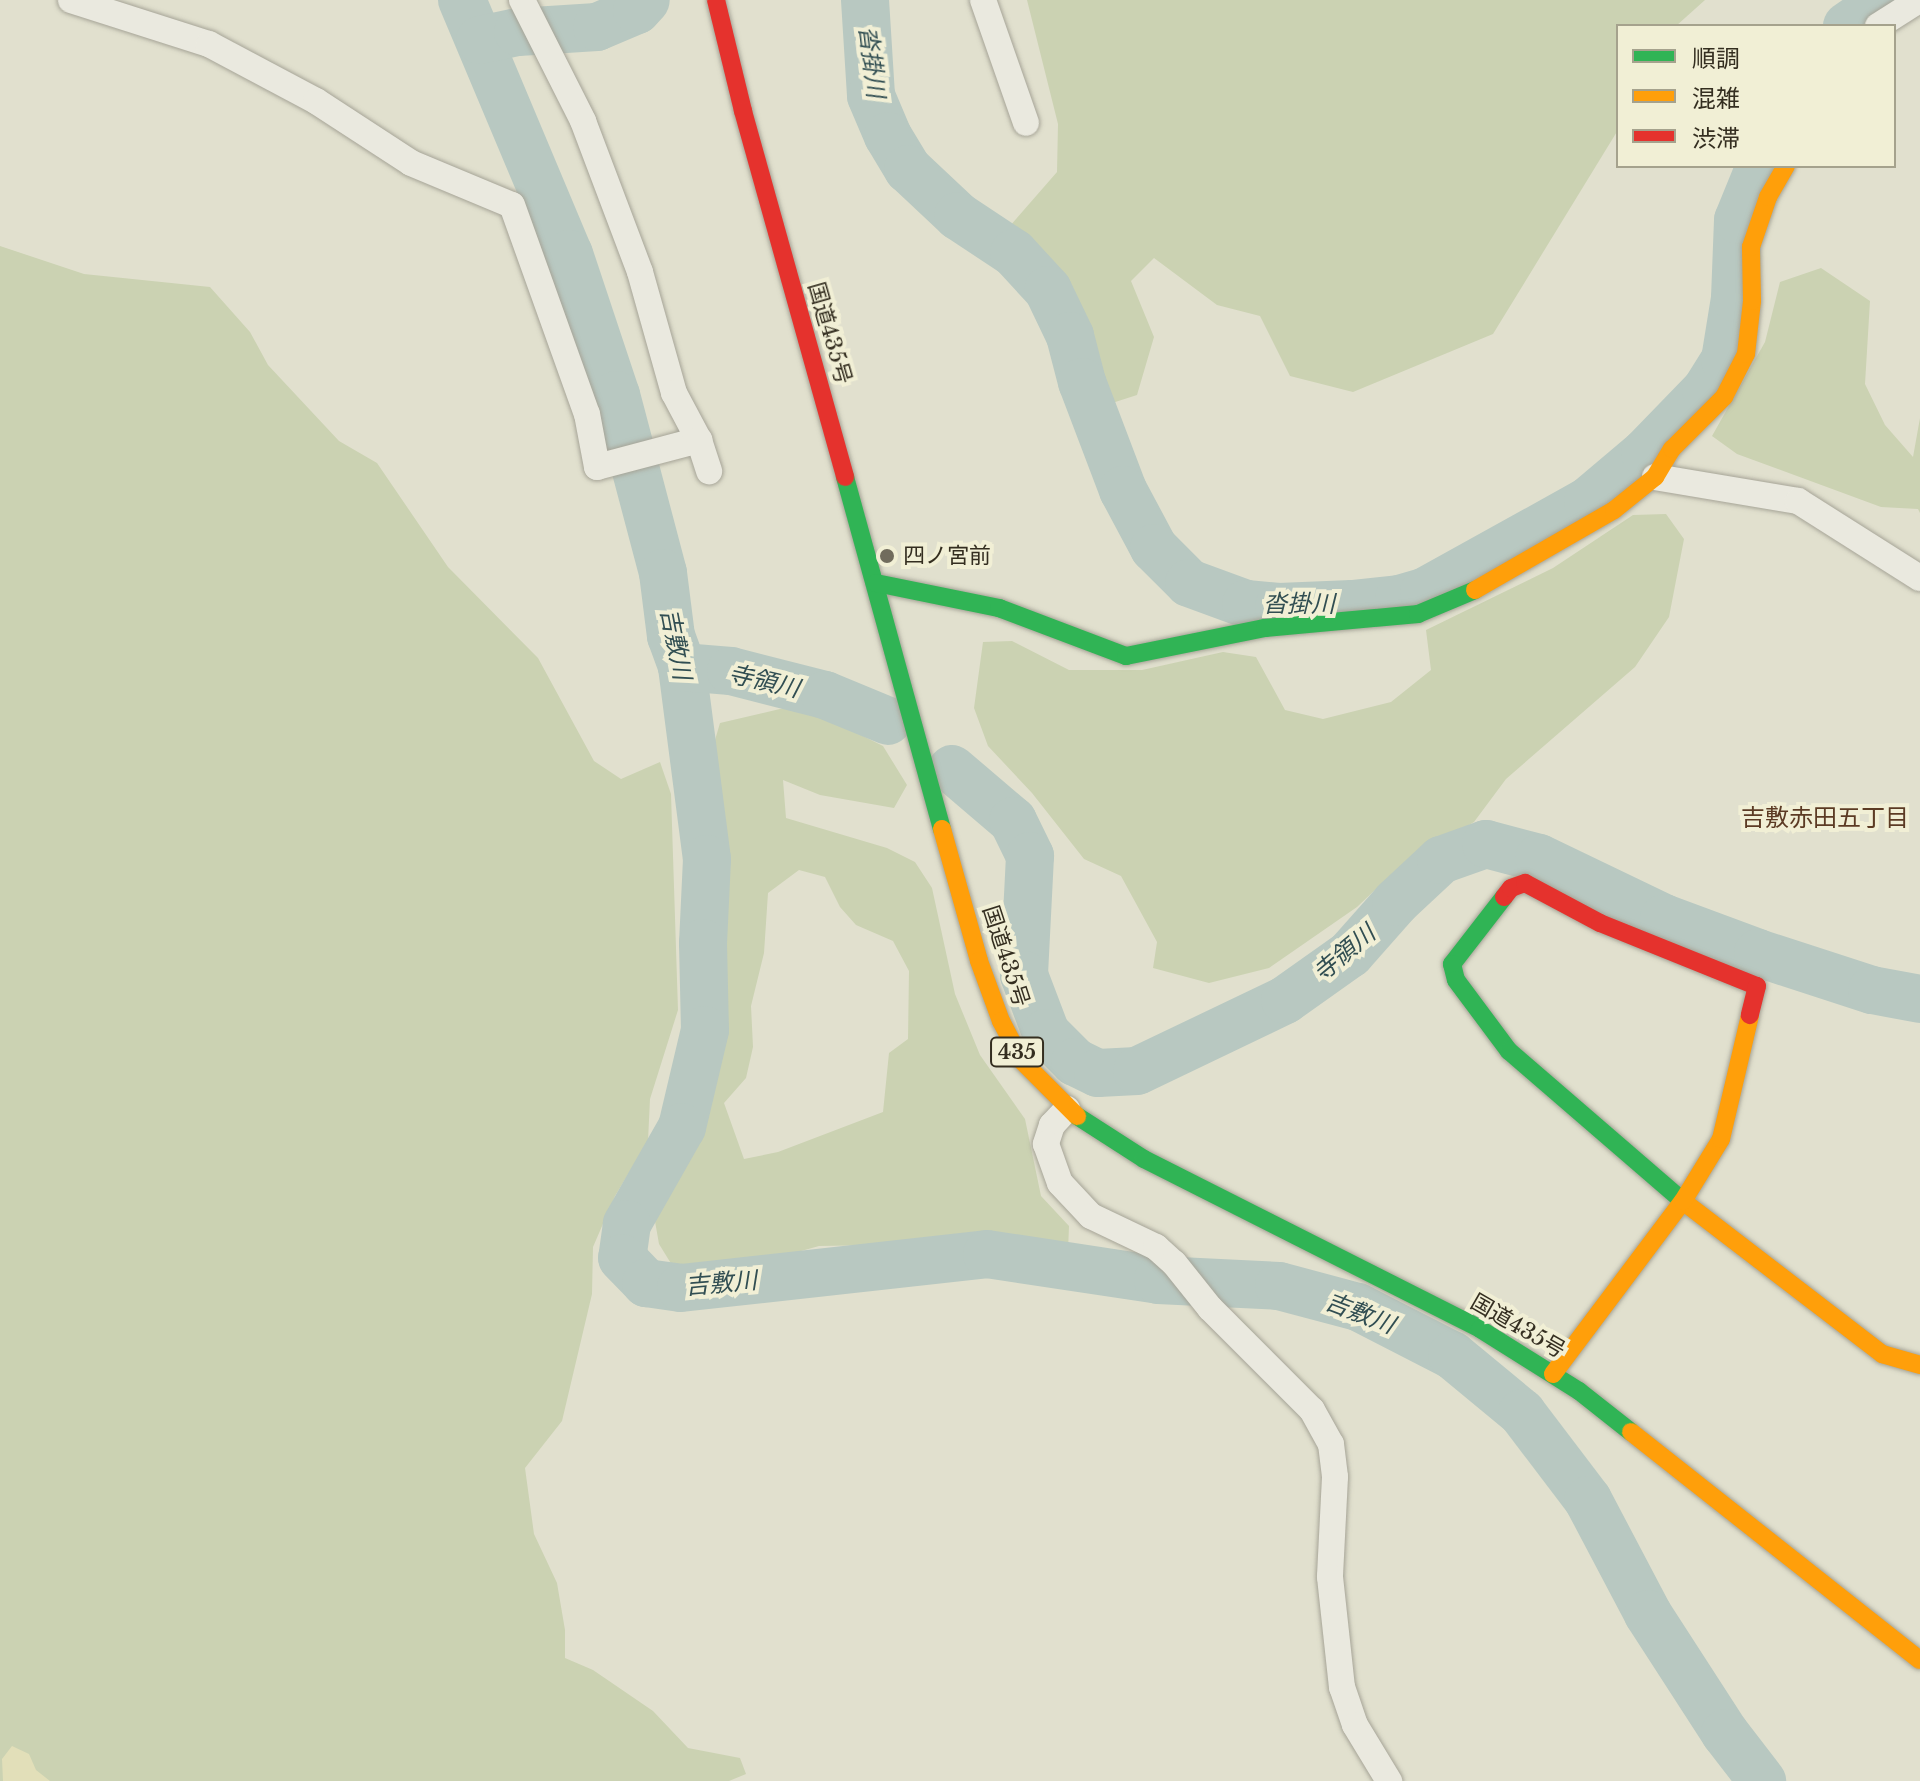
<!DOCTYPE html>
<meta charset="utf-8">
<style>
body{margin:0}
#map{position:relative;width:1920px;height:1781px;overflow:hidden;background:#e1e0ce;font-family:"Libre Baskerville","Noto Sans JP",serif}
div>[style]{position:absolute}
.green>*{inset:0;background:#cbd2b2}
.sand>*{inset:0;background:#e2dfb9}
.river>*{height:48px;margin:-24px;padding:0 24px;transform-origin:24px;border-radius:24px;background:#b8c8c1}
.roads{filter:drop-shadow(0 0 2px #a6a497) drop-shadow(0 0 2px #a6a497)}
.street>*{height:26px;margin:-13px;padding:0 13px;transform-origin:13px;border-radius:13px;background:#eae9df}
.fast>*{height:18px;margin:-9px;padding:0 9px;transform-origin:9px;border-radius:9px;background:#30b455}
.slow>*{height:18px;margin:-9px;padding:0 9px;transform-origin:9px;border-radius:9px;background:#ff9f0a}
.jam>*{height:18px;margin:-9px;padding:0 9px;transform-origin:9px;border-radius:9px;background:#e5322d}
.dots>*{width:22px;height:22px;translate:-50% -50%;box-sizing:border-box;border:4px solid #f1efd5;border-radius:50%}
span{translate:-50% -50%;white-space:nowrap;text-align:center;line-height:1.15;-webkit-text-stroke:8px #f1efd5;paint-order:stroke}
.shield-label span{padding:2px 6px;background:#f1efd5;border:2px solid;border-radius:6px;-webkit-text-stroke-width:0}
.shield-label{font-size:20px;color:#342e20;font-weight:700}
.street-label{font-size:22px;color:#342e20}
.poi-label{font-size:22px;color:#342e20}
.left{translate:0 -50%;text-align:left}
.water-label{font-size:24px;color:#314e52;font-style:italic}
.neighbourhood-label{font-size:24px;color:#5c3b24}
.legend{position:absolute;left:1616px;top:24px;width:280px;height:144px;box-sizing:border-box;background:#f1efd5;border:2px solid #a5a28d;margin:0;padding:10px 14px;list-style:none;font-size:24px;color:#342e20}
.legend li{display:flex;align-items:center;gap:16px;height:40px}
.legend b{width:40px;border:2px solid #a5a28d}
</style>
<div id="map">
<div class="green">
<div style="clip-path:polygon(1027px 0,1705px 0,1676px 26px,1618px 26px,1618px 130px,1493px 334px,1353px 392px,1290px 376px,1260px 316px,1217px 305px,1154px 258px,1131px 281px,1154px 337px,1137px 395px,1109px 404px,1059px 275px,1009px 227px,1057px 172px,1058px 124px)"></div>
<div style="clip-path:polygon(0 246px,84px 274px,210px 287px,250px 332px,268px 365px,339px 441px,377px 463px,448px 567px,538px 658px,594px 761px,621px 779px,660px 762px,671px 794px,678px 1010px,650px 1099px,648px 1141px,615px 1196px,593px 1247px,592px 1294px,562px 1421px,525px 1468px,534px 1534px,557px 1583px,565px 1630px,565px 1658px,593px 1670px,653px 1711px,688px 1748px,740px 1758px,746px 1774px,729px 1781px,0 1781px)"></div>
<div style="clip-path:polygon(1821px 268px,1870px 301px,1865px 384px,1885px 425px,1913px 457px,1920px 418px,1920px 513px,1918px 509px,1881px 507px,1737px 454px,1712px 436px,1765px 342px,1780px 282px)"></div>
<div style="clip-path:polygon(1666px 514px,1684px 539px,1669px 617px,1635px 667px,1506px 779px,1474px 822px,1396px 870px,1357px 907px,1269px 968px,1209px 983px,1153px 968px,1157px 942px,1121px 876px,1084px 859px,1032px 793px,988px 746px,974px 708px,983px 642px,1012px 641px,1069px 670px,1142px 670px,1223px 652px,1256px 657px,1285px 710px,1323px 719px,1391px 702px,1431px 670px,1426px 630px,1553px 568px,1633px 515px)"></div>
<div style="clip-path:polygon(evenodd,784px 708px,817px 713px,883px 746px,907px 785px,894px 808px,820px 795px,783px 780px,786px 818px,887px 848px,915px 862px,932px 888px,955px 994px,980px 1055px,1025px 1119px,1041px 1196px,1069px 1226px,1068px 1251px,1045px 1252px,999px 1243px,819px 1246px,733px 1270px,675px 1270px,659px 1244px,653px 1210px,683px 1167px,705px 1110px,723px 991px,721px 887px,703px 781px,720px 723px,784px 708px,799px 870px,825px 877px,840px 907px,856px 925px,893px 941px,909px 971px,908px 1039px,889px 1053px,883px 1112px,778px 1152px,744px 1159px,724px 1103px,746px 1078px,753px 1047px,751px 1006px,764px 953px,768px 893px,799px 870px)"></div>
</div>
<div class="sand">
<div style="clip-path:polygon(12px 1746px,29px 1754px,36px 1770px,50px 1781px,3px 1781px,2px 1759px)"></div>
</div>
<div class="river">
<div style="left:462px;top:0;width:276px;rotate:67.2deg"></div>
<div style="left:569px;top:254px;width:149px;rotate:71.6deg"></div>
<div style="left:616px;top:395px;width:184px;rotate:75.2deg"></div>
<div style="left:663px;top:573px;width:64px;rotate:82.8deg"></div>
<div style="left:671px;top:636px;width:33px;rotate:70deg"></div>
<div style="left:682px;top:667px;width:194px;rotate:82.6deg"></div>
<div style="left:707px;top:859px;width:84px;rotate:92.7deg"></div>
<div style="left:703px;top:943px;width:87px;rotate:88.7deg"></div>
<div style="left:705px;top:1030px;width:100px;rotate:103.3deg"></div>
<div style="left:682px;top:1127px;width:112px;rotate:119.6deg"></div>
<div style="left:627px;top:1224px;width:34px;rotate:98deg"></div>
<div style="left:622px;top:1258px;width:35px;rotate:46deg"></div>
<div style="left:646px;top:1283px;width:35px;rotate:8deg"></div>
<div style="left:681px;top:1288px;width:308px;rotate:-6.3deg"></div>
<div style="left:987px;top:1254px;width:173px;rotate:8.6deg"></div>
<div style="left:1158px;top:1280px;width:121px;rotate:2.8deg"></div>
<div style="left:1279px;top:1286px;width:82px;rotate:14.9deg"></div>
<div style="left:1358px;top:1307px;width:106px;rotate:27.1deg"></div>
<div style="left:1452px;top:1355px;width:91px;rotate:39.6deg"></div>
<div style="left:1522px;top:1413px;width:109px;rotate:52.8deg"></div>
<div style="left:1588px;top:1500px;width:129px;rotate:62.2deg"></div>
<div style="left:1648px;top:1614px;width:142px;rotate:57.1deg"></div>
<div style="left:1725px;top:1733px;width:61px;rotate:52.4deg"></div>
<div style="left:865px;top:0;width:96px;rotate:86.4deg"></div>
<div style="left:871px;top:96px;width:43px;rotate:67deg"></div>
<div style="left:888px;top:136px;width:39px;rotate:59deg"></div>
<div style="left:908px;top:169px;width:69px;rotate:43.2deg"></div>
<div style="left:958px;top:216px;width:67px;rotate:33.5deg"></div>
<div style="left:1014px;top:253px;width:50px;rotate:47.4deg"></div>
<div style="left:1048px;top:290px;width:51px;rotate:64.4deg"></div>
<div style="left:1070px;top:336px;width:48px;rotate:75.4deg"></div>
<div style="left:1082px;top:382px;width:116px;rotate:69.2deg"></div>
<div style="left:1123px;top:490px;width:66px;rotate:61.9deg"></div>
<div style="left:1154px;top:548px;width:49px;rotate:45deg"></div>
<div style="left:1189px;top:583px;width:61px;rotate:20.2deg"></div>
<div style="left:1246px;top:604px;width:33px;rotate:5deg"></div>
<div style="left:1279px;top:607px;width:73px;rotate:-2.4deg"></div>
<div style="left:1352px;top:604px;width:47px;rotate:-6.1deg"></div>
<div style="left:1399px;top:599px;width:26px;rotate:-16deg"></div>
<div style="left:1424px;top:592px;width:188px;rotate:-29deg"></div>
<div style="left:1588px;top:501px;width:75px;rotate:-40.1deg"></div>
<div style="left:1645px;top:453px;width:88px;rotate:-45.9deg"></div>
<div style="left:1706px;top:390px;width:36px;rotate:-58deg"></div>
<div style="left:1725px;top:360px;width:63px;rotate:-80.8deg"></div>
<div style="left:1735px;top:298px;width:78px;rotate:-87.8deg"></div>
<div style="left:1738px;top:220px;width:58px;rotate:-67.8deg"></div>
<div style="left:1847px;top:26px;width:46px;rotate:-34.4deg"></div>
<div style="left:480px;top:40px;width:39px;rotate:-12deg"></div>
<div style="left:518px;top:32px;width:79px;rotate:-3.6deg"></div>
<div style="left:597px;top:27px;width:43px;rotate:-23deg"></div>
<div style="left:637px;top:10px;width:13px;rotate:-48deg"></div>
<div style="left:682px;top:667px;width:49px;rotate:4.7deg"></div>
<div style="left:731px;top:671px;width:97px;rotate:14.3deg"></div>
<div style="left:825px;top:695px;width:68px;rotate:22.4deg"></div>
<div style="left:952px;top:769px;width:80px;rotate:40.4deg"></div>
<div style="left:1013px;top:821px;width:39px;rotate:64deg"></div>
<div style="left:1030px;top:856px;width:119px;rotate:92.9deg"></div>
<div style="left:1024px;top:975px;width:62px;rotate:69.2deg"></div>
<div style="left:1046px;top:1033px;width:41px;rotate:45deg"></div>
<div style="left:1075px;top:1062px;width:25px;rotate:26deg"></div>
<div style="left:1098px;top:1073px;width:39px;rotate:-3deg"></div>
<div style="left:1137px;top:1071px;width:164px;rotate:-25.6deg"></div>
<div style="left:1285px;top:1000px;width:80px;rotate:-35.3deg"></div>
<div style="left:1350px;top:954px;width:69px;rotate:-48.5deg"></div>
<div style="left:1396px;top:902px;width:62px;rotate:-43deg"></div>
<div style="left:1441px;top:860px;width:48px;rotate:-19.6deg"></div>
<div style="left:1486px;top:844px;width:55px;rotate:14.8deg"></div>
<div style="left:1539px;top:858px;width:139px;rotate:25.6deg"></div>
<div style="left:1664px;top:918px;width:100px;rotate:20.4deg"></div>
<div style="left:1758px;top:953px;width:120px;rotate:18deg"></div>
<div style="left:1872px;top:990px;width:49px;rotate:10.6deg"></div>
</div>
<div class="roads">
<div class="street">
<div style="left:71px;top:0;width:145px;rotate:17.7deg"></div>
<div style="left:209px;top:44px;width:121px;rotate:28deg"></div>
<div style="left:316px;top:101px;width:113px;rotate:33.1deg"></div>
<div style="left:411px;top:163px;width:109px;rotate:22.6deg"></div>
<div style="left:512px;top:205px;width:222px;rotate:70.3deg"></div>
<div style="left:587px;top:414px;width:54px;rotate:79.3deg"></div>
<div style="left:597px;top:467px;width:106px;rotate:-14.8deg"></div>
<div style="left:522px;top:0;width:136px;rotate:63.2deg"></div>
<div style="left:583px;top:121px;width:161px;rotate:69.3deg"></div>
<div style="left:640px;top:272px;width:126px;rotate:74.3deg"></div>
<div style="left:674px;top:393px;width:53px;rotate:62deg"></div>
<div style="left:699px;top:440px;width:33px;rotate:72deg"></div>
<div style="left:983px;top:0;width:130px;rotate:70.7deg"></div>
<div style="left:1878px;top:26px;width:49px;rotate:-32.4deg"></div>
<div style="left:1655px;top:477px;width:145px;rotate:9.5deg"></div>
<div style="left:1798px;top:501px;width:144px;rotate:32.3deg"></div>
<div style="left:1067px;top:1109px;width:22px;rotate:133deg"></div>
<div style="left:1052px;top:1125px;width:20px;rotate:108deg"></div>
<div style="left:1046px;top:1144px;width:41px;rotate:70.3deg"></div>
<div style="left:1060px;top:1183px;width:45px;rotate:46.8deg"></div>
<div style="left:1091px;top:1216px;width:72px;rotate:25.5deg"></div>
<div style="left:1156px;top:1247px;width:24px;rotate:42deg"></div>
<div style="left:1174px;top:1263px;width:58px;rotate:51.3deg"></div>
<div style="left:1210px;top:1308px;width:144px;rotate:45deg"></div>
<div style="left:1312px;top:1410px;width:39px;rotate:61deg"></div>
<div style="left:1331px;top:1444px;width:33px;rotate:83deg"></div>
<div style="left:1335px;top:1477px;width:100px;rotate:92.9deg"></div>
<div style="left:1330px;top:1577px;width:111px;rotate:83.8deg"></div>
<div style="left:1342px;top:1687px;width:40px;rotate:71.1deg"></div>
<div style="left:1355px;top:1725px;width:66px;rotate:58.7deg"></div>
</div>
<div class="fast">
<div style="left:845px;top:477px;width:365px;rotate:74.6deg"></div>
<div style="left:876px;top:583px;width:126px;rotate:11.5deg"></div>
<div style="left:999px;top:608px;width:136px;rotate:20.7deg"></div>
<div style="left:1126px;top:656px;width:142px;rotate:-11.4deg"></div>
<div style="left:1265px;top:628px;width:154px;rotate:-5.2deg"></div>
<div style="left:1418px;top:614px;width:62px;rotate:-22.8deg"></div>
<div style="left:1504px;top:897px;width:85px;rotate:127.8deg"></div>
<div style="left:1452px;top:964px;width:16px;rotate:76deg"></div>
<div style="left:1456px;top:980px;width:89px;rotate:53.3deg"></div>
<div style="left:1509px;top:1051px;width:231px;rotate:40.8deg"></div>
<div style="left:1077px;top:1116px;width:80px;rotate:32.7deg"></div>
<div style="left:1144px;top:1159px;width:377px;rotate:26.8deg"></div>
<div style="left:1480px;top:1329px;width:117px;rotate:32.1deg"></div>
<div style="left:1579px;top:1391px;width:66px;rotate:38.3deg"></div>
</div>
<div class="slow">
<div style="left:1475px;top:590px;width:160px;rotate:-29.9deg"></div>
<div style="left:1614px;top:510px;width:53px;rotate:-38.8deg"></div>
<div style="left:1655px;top:477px;width:33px;rotate:-59deg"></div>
<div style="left:1672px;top:449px;width:74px;rotate:-45deg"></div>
<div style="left:1724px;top:397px;width:48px;rotate:-62.9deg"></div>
<div style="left:1746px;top:354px;width:53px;rotate:-83.5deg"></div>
<div style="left:1752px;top:301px;width:54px;rotate:-91.1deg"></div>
<div style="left:1751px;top:247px;width:53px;rotate:-71.2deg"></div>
<div style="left:1768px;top:197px;width:36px;rotate:-60deg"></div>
<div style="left:942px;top:829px;width:137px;rotate:74.3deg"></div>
<div style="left:979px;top:961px;width:64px;rotate:69.9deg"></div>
<div style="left:1001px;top:1021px;width:45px;rotate:62.3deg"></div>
<div style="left:1022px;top:1061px;width:78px;rotate:45deg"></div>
<div style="left:1684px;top:1202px;width:250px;rotate:37.5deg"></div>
<div style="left:1882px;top:1354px;width:40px;rotate:16deg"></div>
<div style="left:1553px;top:1374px;width:216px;rotate:-53.1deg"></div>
<div style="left:1683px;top:1201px;width:73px;rotate:-58.5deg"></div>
<div style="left:1721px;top:1139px;width:127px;rotate:-76.8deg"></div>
<div style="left:1631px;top:1432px;width:368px;rotate:38.3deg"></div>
</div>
<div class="jam">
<div style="left:716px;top:0;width:114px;rotate:76.3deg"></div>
<div style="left:743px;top:111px;width:380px;rotate:74.4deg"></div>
<div style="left:1504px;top:897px;width:11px;rotate:-52deg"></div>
<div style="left:1511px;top:888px;width:15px;rotate:-20deg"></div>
<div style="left:1525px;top:883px;width:85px;rotate:28.1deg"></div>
<div style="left:1600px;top:923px;width:169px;rotate:21.9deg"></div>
<div style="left:1757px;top:986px;width:30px;rotate:104deg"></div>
</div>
</div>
<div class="dots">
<div style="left:887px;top:556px;background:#716c5d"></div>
</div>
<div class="shield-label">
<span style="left:1017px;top:1052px">435</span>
</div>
<div class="street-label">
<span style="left:830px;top:333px;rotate:74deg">国道435号</span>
<span style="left:1006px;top:956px;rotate:72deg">国道435号</span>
<span style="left:1518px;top:1326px;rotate:30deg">国道435号</span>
</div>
<div class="poi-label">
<span class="left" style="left:903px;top:556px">四ノ宮前</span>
</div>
<div class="water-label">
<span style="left:872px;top:62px;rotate:83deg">沓掛川</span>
<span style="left:1299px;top:604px">沓掛川</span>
<span style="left:676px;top:644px;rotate:79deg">吉敷川</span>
<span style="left:764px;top:681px;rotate:13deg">寺領川</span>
<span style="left:1344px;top:953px;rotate:-40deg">寺領川</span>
<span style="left:721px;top:1283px;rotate:-5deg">吉敷川</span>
<span style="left:1360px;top:1313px;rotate:21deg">吉敷川</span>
</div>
<div class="neighbourhood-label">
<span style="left:1825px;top:818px">吉敷赤田五丁目</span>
</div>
<ul class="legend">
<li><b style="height:10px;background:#30b455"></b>順調</li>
<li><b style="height:10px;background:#ff9f0a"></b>混雑</li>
<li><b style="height:10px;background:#e5322d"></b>渋滞</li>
</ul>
</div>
